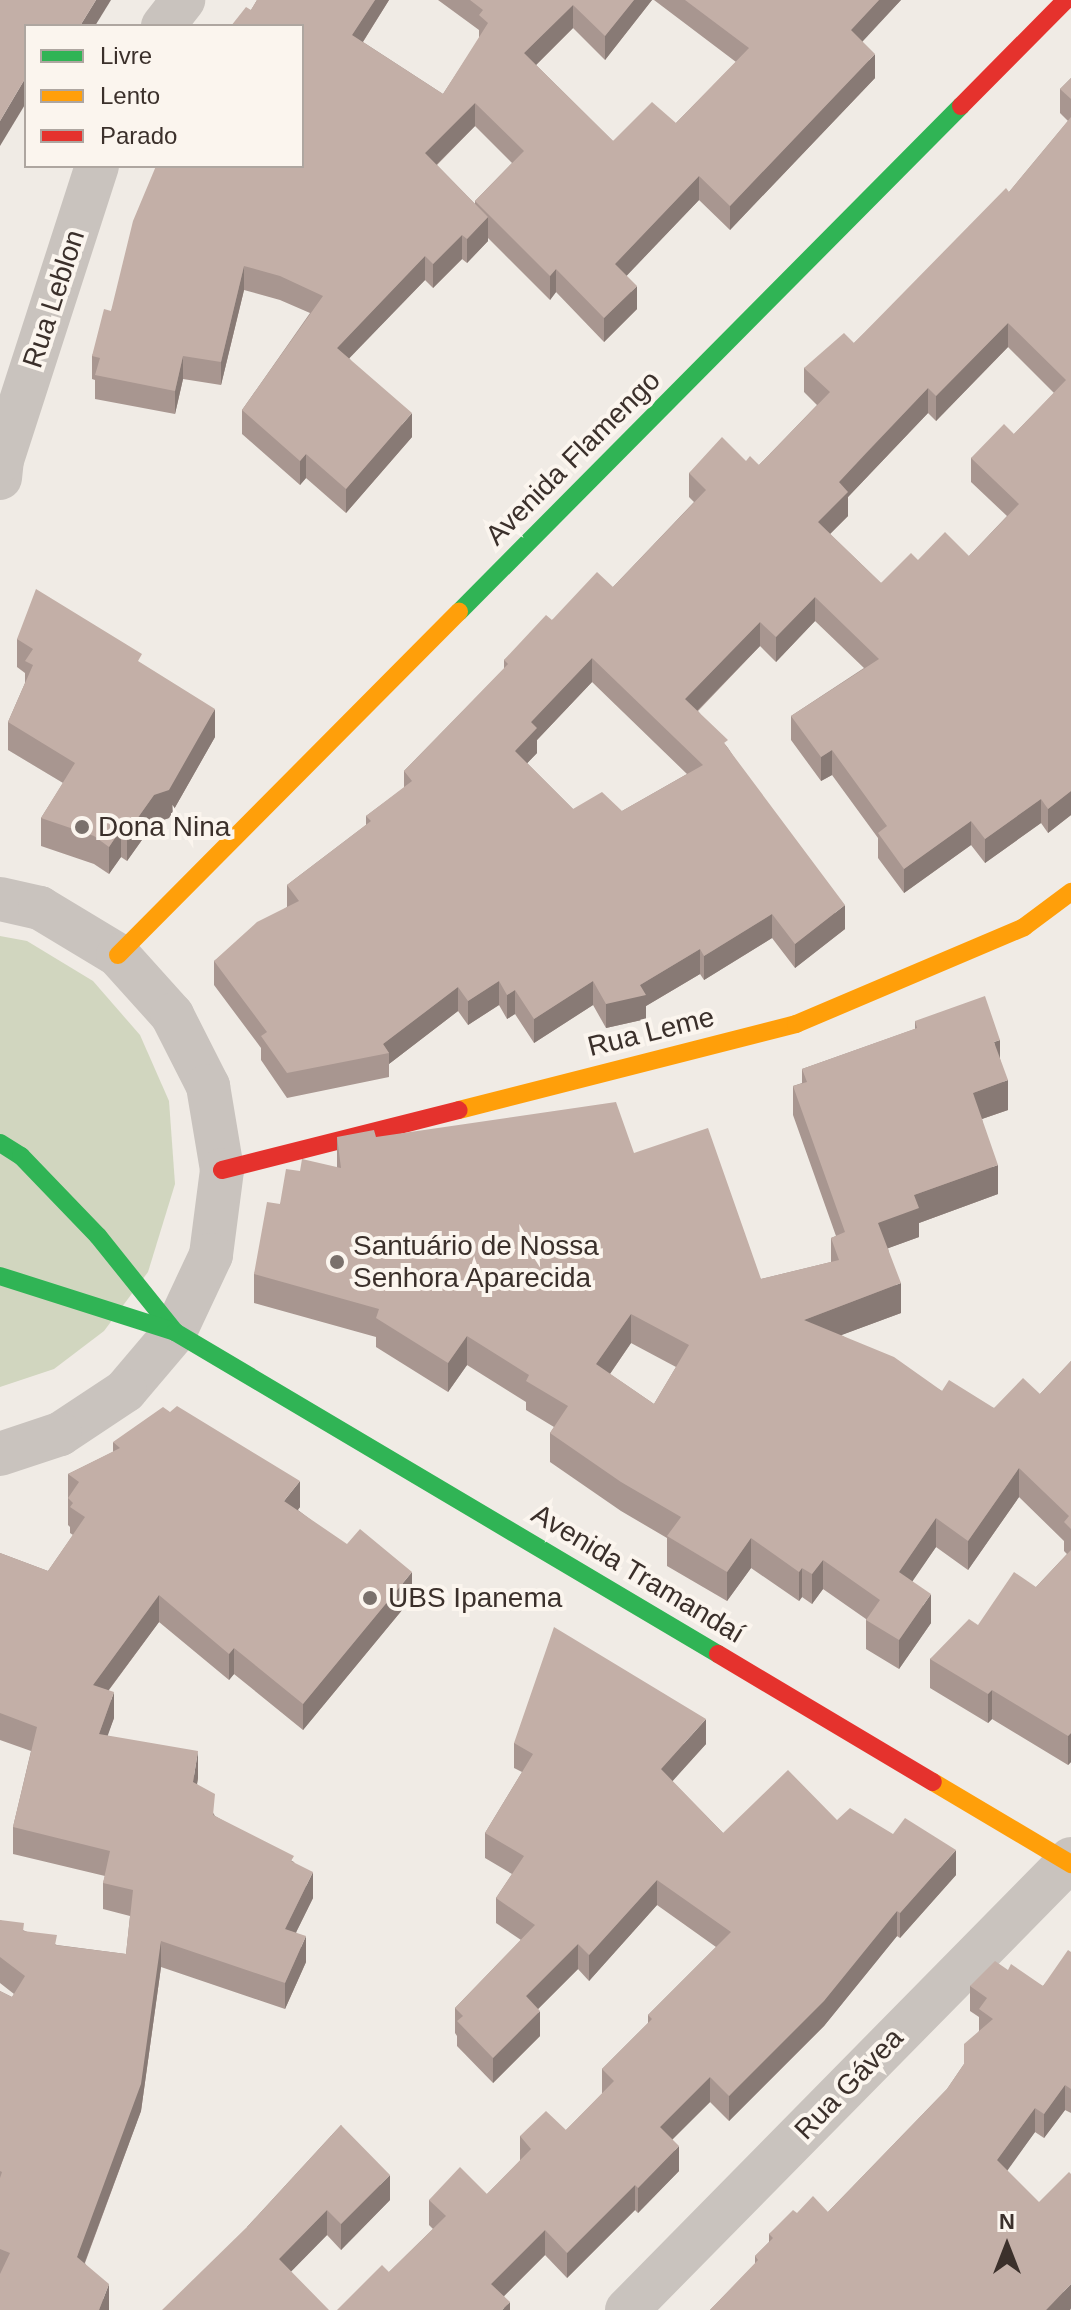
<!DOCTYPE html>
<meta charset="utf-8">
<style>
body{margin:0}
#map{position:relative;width:1071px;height:2310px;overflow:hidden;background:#f0ebe5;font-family:Arial,sans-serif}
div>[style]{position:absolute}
.green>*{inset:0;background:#d1d6bf}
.street>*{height:44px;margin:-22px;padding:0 22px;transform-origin:22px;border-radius:22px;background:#c9c3be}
.fast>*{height:18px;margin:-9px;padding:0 9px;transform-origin:9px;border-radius:9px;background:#30b455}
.slow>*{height:18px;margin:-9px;padding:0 9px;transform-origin:9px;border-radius:9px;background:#ff9f0a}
.jam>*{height:18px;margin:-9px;padding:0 9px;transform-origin:9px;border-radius:9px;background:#e5322d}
.wall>*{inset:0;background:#a89690}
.shaded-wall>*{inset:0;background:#887a75}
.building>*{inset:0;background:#c3afa7}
.dots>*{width:22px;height:22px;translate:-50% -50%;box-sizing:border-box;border:4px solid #fbf5ee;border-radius:50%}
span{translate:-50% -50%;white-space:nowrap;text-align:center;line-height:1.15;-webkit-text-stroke:8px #fbf5ee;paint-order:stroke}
.street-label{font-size:28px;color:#3b302b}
.poi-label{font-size:28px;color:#3b302b}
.left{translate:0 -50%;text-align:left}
.legend{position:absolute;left:24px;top:24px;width:280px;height:144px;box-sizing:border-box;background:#fbf5ee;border:2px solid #aea6a0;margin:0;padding:10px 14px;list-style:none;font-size:24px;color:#3b302b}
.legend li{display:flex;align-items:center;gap:16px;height:40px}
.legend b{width:40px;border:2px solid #aea6a0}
.north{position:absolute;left:967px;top:2206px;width:80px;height:80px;-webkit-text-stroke:6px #fbf5ee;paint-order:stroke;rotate:0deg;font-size:22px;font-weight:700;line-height:32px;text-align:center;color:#3b302b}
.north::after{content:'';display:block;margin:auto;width:28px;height:36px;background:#3b302b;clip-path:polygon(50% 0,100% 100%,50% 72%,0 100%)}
</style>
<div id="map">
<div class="green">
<div style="clip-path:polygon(0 936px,27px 941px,93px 981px,140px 1035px,169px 1101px,175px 1184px,148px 1272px,104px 1331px,54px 1369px,0 1387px)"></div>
</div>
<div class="street">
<div style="left:163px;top:26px;width:33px;rotate:-52deg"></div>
<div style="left:0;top:478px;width:18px;rotate:-84deg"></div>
<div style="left:2px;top:460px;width:309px;rotate:-72.1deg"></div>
<div style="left:0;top:899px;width:41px;rotate:12.7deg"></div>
<div style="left:40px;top:908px;width:91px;rotate:31.1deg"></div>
<div style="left:118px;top:955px;width:81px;rotate:48deg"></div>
<div style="left:172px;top:1015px;width:80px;rotate:63.1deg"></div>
<div style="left:208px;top:1086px;width:85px;rotate:80.5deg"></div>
<div style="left:222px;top:1170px;width:86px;rotate:97.4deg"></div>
<div style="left:211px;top:1255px;width:85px;rotate:115.1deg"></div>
<div style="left:175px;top:1332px;width:77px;rotate:130.3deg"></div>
<div style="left:125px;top:1391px;width:78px;rotate:146.5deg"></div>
<div style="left:60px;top:1434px;width:63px;rotate:161.6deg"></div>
<div style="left:627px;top:2310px;width:633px;rotate:-45.45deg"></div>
</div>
<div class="fast">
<div style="left:459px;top:612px;width:713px;rotate:-45.23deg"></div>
<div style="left:0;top:1143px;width:25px;rotate:32deg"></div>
<div style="left:21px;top:1156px;width:111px;rotate:46.1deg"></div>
<div style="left:98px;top:1236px;width:123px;rotate:51.3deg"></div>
<div style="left:0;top:1276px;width:184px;rotate:17.7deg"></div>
<div style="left:175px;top:1332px;width:631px;rotate:30.67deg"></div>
</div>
<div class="slow">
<div style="left:118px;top:955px;width:484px;rotate:-45.2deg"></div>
<div style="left:459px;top:1110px;width:348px;rotate:-14.3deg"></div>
<div style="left:796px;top:1024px;width:248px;rotate:-23deg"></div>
<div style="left:1024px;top:927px;width:59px;rotate:-36.7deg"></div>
<div style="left:933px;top:1782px;width:161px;rotate:30.7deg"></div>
</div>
<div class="jam">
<div style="left:961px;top:106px;width:149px;rotate:-45.3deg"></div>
<div style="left:222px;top:1170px;width:244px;rotate:-14.2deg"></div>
<div style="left:718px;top:1654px;width:250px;rotate:30.8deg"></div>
</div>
<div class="wall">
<div style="clip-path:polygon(evenodd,257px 0,389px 0,363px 42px,443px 94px,479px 39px,479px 30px,438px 0,652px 0,605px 60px,573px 28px,536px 65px,613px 141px,676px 123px,736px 62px,654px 0,901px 0,862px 41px,875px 78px,730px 230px,699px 200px,626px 276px,637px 309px,604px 342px,556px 292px,550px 300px,488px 238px,488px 241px,467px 263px,462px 259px,433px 288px,425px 280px,349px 358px,412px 437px,346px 513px,306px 478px,300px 485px,242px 434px,242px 410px,310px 313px,280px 300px,244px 290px,221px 385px,183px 379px,175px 414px,95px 399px,95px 380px,92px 379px,92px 356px,111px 311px,251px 10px,257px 0,475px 126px,512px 163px,475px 201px,475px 204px,437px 165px,475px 126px)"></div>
<div style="clip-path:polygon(evenodd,1071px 78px,1071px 815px,1048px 833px,1041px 823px,985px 863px,971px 845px,904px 893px,878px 858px,878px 838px,832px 775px,821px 781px,791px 740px,791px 716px,864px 668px,815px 621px,776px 662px,760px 646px,698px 711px,728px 748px,845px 929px,795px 968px,772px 938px,704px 980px,700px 974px,646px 1006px,646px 1019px,606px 1028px,593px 1005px,534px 1043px,515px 1014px,507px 1019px,499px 1005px,468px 1025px,458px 1011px,389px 1064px,389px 1077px,287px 1098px,261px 1060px,261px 1048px,214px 985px,214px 961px,287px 907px,287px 885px,366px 825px,366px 816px,404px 788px,404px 771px,504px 669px,504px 660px,552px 620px,613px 587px,694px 502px,689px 497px,689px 473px,746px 461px,759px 465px,817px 405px,804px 392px,804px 368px,854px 343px,1009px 192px,1068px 121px,1060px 113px,1060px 89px,1071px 78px,1008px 347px,1054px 393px,1014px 434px,971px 458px,971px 482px,1007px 516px,969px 556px,918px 560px,881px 583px,830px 534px,848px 516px,848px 497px,928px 413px,936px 421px,1008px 347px,1071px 78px,592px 682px,687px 774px,622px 811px,573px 809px,527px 763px,537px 753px,537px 740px,592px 682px)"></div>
<div style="clip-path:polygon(17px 639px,142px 664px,215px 737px,169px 818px,154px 823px,127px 861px,121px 857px,109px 874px,94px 864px,41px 846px,41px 818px,63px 783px,8px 750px,8px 722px,25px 683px,25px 673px,17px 667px)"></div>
<div style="clip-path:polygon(evenodd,915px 1021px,1000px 1059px,1008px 1110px,982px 1119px,998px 1194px,919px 1223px,919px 1237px,888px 1248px,901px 1313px,841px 1335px,942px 1391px,994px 1408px,1040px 1394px,1071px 1361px,1071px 1762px,1068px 1765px,992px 1719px,988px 1723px,930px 1688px,930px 1659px,1036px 1587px,1067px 1554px,1064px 1551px,1064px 1541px,1019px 1497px,968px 1570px,936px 1547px,912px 1581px,931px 1623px,899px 1669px,866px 1649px,866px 1619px,823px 1589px,812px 1604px,802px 1597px,799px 1601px,751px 1568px,727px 1601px,667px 1566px,667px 1538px,621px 1511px,550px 1462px,550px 1433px,554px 1427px,526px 1410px,526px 1402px,467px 1365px,448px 1392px,376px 1347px,376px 1337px,254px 1303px,254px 1274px,280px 1204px,300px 1171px,337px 1167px,337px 1137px,376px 1137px,634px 1153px,761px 1279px,831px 1262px,831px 1238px,836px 1236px,793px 1115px,793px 1086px,802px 1083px,802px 1069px,915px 1029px,915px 1021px,631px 1343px,676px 1367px,654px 1404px,610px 1374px,631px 1343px)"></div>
<div style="clip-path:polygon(113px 1442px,300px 1507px,298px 1510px,412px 1598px,303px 1730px,234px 1674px,229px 1680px,159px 1622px,109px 1690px,114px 1718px,107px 1736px,198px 1778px,197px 1784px,215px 1816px,294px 1862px,313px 1898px,296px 1932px,306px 1962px,285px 2009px,161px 1967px,141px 2111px,85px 2263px,109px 2310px,0 2310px,0 1991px,12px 1997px,14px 1994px,0 1983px,0 1920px,57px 1945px,126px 1954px,130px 1916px,103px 1909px,103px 1883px,105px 1876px,13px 1854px,13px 1827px,31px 1751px,0 1740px,0 1553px,48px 1571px,73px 1535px,70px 1533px,70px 1527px,68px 1525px,68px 1474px,113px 1452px)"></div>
<div style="clip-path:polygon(514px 1743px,706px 1744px,672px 1781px,723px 1833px,837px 1820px,956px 1875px,900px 1938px,897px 1936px,824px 2026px,729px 2121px,710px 2102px,672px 2139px,679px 2171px,638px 2213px,635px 2210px,567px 2278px,545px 2255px,504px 2296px,510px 2310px,389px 2272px,433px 2229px,429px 2225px,429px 2200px,487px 2194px,520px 2161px,520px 2136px,566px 2130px,602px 2094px,602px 2069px,648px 2023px,648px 2015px,716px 1947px,657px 1905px,589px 1981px,578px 1969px,538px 2009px,540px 2036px,493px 2083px,457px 2046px,457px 2036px,455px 2033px,455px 2008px,521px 1940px,496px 1923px,496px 1898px,512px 1874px,485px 1858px,485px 1833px,522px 1772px,514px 1768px)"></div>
<div style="clip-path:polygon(1071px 1952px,1071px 2113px,1065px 2110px,1044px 2138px,1035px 2132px,1007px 2170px,1071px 2308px,1070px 2310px,710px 2310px,755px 2264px,755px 2256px,769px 2242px,769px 2234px,797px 2213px,828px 2212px,947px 2089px,964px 2064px,979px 2031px,979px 2017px,970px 2011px,970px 1986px,1008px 1970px,1043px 1986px)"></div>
<div style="clip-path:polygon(341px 2125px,390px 2200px,341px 2250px,327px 2235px,291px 2271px,247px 2227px)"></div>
</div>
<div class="shaded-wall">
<div style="clip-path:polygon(96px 0,111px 0,95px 26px,80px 26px)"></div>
<div style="clip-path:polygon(375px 0,389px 0,352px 59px,352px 35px)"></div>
<div style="clip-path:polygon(634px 0,652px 0,605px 60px,605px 36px)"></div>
<div style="clip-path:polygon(879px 0,901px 0,851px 54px,851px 30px)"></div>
<div style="clip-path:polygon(573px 5px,573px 28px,524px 77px,524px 53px)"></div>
<div style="clip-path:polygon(875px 54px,875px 78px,730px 230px,730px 206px)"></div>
<div style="clip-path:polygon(26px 77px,26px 103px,0 146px,0 121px)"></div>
<div style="clip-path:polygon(475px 103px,475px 126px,425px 176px,425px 153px)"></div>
<div style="clip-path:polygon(699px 176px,699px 200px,615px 288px,615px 264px)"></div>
<div style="clip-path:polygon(488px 217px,488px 241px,467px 263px,467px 239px)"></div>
<div style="clip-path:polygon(462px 235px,462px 259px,433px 288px,433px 264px)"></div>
<div style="clip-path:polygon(425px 256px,425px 280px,337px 371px,337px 348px)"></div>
<div style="clip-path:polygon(244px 266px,244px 290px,221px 385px,221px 362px)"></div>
<div style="clip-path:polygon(556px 269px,556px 292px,550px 300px,550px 276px)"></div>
<div style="clip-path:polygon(637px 286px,637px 309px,604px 342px,604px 318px)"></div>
<div style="clip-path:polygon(1008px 323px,1008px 347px,936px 421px,936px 396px)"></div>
<div style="clip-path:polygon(183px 356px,183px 379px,175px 414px,175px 391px)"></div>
<div style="clip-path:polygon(928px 388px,928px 413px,848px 497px,848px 516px,818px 546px,818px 522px,839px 482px)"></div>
<div style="clip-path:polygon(412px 413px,412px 437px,346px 513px,346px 489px)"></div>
<div style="clip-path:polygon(306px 454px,306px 478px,300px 485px,300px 461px)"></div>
<div style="clip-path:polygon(815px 597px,815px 621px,776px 662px,776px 637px)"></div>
<div style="clip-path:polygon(760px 622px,760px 646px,685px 723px,685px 699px)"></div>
<div style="clip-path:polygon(592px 658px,592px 682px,537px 740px,537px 753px,515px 776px,515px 751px,531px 722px)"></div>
<div style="clip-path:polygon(215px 709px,215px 737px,169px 818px,154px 823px,127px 861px,127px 833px)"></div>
<div style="clip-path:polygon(832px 750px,832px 775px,821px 781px,821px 757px)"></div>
<div style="clip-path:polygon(1071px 791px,1071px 815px,1048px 833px,1048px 809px)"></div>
<div style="clip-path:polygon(1041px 799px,1041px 823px,985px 863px,985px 839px)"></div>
<div style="clip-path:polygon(971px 821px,971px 845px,904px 893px,904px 869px)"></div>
<div style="clip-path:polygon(121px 829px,121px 857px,109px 874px,109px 847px)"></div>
<div style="clip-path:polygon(845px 905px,845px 929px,795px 968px,795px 944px)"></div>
<div style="clip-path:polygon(772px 914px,772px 938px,704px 980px,704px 956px)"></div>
<div style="clip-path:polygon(700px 949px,700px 974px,646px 1006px,646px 1019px,606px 1028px,606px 1004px,640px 985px)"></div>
<div style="clip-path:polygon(499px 981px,499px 1005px,468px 1025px,468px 1001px)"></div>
<div style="clip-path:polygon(593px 981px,593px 1005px,534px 1043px,534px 1019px)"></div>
<div style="clip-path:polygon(458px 987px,458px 1011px,389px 1064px,389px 1053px,383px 1044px)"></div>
<div style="clip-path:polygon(515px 990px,515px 1014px,507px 1019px,507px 995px)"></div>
<div style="clip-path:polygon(1000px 1040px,1000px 1069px,994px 1042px)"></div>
<div style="clip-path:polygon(1008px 1080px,1008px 1110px,973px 1122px,973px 1093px)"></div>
<div style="clip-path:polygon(998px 1165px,998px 1194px,919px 1223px,919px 1237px,878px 1252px,878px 1223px,914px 1195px)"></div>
<div style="clip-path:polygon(901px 1283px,901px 1313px,804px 1349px,804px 1320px)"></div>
<div style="clip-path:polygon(631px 1314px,631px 1343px,596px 1394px,596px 1364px)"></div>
<div style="clip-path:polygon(467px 1336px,467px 1365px,448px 1392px,448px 1363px)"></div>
<div style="clip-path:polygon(1019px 1468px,1019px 1497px,968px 1570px,968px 1541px)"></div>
<div style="clip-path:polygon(300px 1481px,300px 1507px,284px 1527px,284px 1501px)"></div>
<div style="clip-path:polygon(936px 1518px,936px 1547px,899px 1601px,899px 1572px)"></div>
<div style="clip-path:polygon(751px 1538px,751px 1568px,727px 1601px,727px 1572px)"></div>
<div style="clip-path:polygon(823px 1560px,823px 1589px,812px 1604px,812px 1574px)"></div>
<div style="clip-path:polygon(802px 1568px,802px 1597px,799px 1601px,799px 1572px)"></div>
<div style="clip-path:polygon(412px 1572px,412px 1598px,303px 1730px,303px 1704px)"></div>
<div style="clip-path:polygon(931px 1594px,931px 1623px,899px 1669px,899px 1640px)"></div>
<div style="clip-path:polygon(159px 1595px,159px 1622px,93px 1711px,93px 1685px)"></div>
<div style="clip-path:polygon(234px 1648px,234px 1674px,229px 1680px,229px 1654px)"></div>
<div style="clip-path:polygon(992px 1690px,992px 1719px,988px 1723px,988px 1694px)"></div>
<div style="clip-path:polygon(114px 1692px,114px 1718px,99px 1760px,99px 1734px)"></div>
<div style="clip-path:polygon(706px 1719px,706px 1744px,661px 1794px,661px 1769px)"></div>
<div style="clip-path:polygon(1071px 1733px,1071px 1762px,1068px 1765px,1068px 1736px)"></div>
<div style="clip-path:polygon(198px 1751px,198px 1778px,193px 1808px,193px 1782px)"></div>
<div style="clip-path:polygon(956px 1850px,956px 1875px,900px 1938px,900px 1913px)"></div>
<div style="clip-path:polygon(313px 1872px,313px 1898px,285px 1955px,285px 1929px)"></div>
<div style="clip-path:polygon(657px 1880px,657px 1905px,589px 1981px,589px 1955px)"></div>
<div style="clip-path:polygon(897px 1911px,897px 1936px,824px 2026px,729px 2121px,729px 2096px)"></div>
<div style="clip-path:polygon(306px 1936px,306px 1962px,285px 2009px,285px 1983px)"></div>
<div style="clip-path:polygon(161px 1941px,161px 1967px,141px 2111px,77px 2283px,77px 2257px)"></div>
<div style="clip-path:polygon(578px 1944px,578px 1969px,526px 2021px,526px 1996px)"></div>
<div style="clip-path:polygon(540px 2011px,540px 2036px,493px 2083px,493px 2058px)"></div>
<div style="clip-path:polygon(710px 2077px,710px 2102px,660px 2152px,660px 2127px)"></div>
<div style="clip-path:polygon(1065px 2085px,1065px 2110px,1044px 2138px,1044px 2114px)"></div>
<div style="clip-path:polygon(1035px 2108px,1035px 2132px,997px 2185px,997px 2160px)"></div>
<div style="clip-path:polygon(679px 2146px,679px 2171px,638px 2213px,638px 2188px)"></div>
<div style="clip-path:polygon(390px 2175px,390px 2200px,341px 2250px,341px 2224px)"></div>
<div style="clip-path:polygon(635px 2185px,635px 2210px,567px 2278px,567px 2253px)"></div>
<div style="clip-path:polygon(327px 2210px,327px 2235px,279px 2284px,279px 2259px)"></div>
<div style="clip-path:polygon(545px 2230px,545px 2255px,491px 2309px,491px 2284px)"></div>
<div style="clip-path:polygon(109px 2284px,109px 2310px,99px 2310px)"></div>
<div style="clip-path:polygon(1071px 2284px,1071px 2308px,1070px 2310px,1046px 2310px)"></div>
<div style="clip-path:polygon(510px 2302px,510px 2310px,502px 2310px)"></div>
</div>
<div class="building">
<div style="clip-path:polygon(0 0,96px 0,80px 26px,26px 26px,26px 77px,0 121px)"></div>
<div style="clip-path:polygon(257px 0,375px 0,352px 35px,443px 94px,488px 23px,479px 15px,483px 10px,470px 0,634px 0,605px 36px,573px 5px,524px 53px,613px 141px,652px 102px,676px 123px,749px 48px,685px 0,879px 0,851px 30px,875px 54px,730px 206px,699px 176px,615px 264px,637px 286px,604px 318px,556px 269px,550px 276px,475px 201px,524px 151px,475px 103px,425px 153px,488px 217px,467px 239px,462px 235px,433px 264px,425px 256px,337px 348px,412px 413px,346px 489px,306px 454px,300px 461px,242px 410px,323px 296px,280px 276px,244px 266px,221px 362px,183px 356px,175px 391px,95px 375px,100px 358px,92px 356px,104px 309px,111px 311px,133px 221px,156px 166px,302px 166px,302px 26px,231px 26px,246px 7px,251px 10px)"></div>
<div style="clip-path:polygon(1071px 78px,1071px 99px,1060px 89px)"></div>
<div style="clip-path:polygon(evenodd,1071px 117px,1071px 791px,1048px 809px,1041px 799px,985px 839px,971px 821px,904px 869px,878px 833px,887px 826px,832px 750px,821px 757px,791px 716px,879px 659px,815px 597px,776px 637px,760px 622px,685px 699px,728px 740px,724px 743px,845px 905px,795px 944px,772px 914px,704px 956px,700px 949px,640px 985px,646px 995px,606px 1004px,593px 981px,534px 1019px,515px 990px,507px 995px,499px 981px,468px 1001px,458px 987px,383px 1044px,389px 1053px,287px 1073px,261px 1036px,267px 1032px,214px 961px,257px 922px,299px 901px,287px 885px,371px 821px,366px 816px,412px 781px,404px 771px,508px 664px,504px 660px,546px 615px,552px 620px,597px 572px,613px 587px,706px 490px,689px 473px,722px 437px,746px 461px,750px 456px,759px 465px,830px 392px,804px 368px,844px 333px,854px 343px,1006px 188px,1009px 192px,1071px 117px,1008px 323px,1066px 380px,1014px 434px,1004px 424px,971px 458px,1019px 504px,969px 556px,945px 532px,918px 560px,911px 553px,881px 583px,818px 522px,848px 492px,839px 482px,866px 453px,928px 388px,936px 396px,1008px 323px,1071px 117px,592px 658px,703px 765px,622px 811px,602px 792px,573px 809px,515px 751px,537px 728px,531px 722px,592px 658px)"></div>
<div style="clip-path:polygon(36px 589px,142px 654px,138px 661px,215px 709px,169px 790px,154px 795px,127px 833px,121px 829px,109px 847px,94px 836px,41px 818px,75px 763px,8px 722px,33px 665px,25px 661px,33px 649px,17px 639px)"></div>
<div style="clip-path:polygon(evenodd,985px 996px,1000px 1040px,994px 1042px,1008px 1080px,973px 1093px,998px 1165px,914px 1195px,919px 1208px,878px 1223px,901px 1283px,804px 1320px,894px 1357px,942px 1391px,949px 1380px,994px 1408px,1023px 1378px,1040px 1394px,1071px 1361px,1071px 1529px,1064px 1522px,1069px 1516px,1019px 1468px,968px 1541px,936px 1518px,899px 1572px,931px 1594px,899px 1640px,866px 1620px,880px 1600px,823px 1560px,812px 1574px,802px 1568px,799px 1572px,751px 1538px,727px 1572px,667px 1536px,681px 1517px,621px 1482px,550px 1433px,568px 1406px,526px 1381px,529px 1375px,467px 1336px,448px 1363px,376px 1318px,379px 1309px,254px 1274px,267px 1202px,280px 1204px,286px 1169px,300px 1171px,302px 1159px,341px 1168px,337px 1137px,374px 1130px,376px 1137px,616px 1102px,634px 1153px,708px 1128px,761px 1279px,839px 1260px,831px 1238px,845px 1232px,793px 1086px,807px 1082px,802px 1069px,917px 1028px,915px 1021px,985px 996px,631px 1314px,689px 1345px,654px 1404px,596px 1364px,631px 1314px)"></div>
<div style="clip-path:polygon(177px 1406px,300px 1481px,284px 1501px,347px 1544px,360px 1529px,412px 1572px,303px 1704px,234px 1648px,229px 1654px,159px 1595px,93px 1685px,114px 1692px,99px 1734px,198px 1751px,193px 1782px,215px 1794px,213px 1815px,294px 1856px,291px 1861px,313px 1872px,285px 1929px,306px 1936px,285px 1983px,161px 1941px,141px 2084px,77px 2257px,109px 2284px,99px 2310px,0 2310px,0 2274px,10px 2253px,0 2249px,0 2178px,2px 2172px,0 2171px,0 1991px,12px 1997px,25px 1976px,0 1957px,0 1920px,24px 1923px,23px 1931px,57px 1935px,55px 1945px,126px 1954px,133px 1890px,103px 1883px,110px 1851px,13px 1827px,37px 1727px,0 1713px,0 1553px,48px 1571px,85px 1517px,70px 1507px,73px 1503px,68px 1498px,79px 1482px,68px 1474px,120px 1448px,113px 1442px,163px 1407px,170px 1412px)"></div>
<div style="clip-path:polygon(1071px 1550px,1071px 1733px,1068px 1736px,992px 1690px,988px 1694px,930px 1659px,969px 1619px,978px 1625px,1014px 1572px,1036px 1587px)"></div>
<div style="clip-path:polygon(554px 1627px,706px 1719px,661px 1769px,723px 1833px,788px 1770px,837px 1820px,850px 1808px,893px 1834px,905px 1818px,956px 1850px,900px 1913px,897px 1911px,824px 2001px,729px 2096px,710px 2077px,660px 2127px,679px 2146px,638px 2188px,635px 2185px,567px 2253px,545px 2230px,491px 2284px,510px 2302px,502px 2310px,337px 2310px,382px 2265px,389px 2272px,446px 2216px,429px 2200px,460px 2167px,487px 2194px,531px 2149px,520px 2136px,546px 2111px,566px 2130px,614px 2081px,602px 2069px,652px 2019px,648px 2015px,731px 1932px,657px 1880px,589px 1955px,578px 1944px,526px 1996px,540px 2011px,493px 2058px,457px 2021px,463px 2016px,455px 2008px,535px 1925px,496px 1898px,524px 1856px,485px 1833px,533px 1754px,514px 1743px)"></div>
<div style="clip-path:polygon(1068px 1950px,1071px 1952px,1071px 2089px,1065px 2085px,1044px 2114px,1035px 2108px,997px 2160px,1039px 2202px,1069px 2172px,1071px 2174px,1071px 2284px,1046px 2310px,710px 2310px,758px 2260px,755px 2256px,773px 2238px,769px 2234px,793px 2210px,797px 2213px,813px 2196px,828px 2212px,947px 2089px,964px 2064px,964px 2044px,993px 2019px,979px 2009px,987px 1998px,970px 1986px,995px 1961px,1008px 1970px,1011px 1964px,1043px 1986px)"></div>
<div style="clip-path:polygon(341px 2125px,390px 2175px,341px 2224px,327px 2210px,279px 2259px,329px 2310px,162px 2310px,247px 2227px)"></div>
</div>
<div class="dots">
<div style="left:82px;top:827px;background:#7a716c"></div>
<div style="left:337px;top:1262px;background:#7a716c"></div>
<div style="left:370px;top:1598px;background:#7a716c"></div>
</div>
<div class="street-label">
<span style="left:54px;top:299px;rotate:-72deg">Rua Leblon</span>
<span style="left:573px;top:458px;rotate:-45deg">Avenida Flamengo</span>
<span style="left:651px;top:1032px;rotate:-14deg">Rua Leme</span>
<span style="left:638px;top:1574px;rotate:31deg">Avenida Tramandaí</span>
<span style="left:849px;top:2084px;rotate:-46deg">Rua Gávea</span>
</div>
<div class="poi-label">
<span class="left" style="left:98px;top:827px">Dona Nina</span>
<span class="left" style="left:353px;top:1262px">Santuário de Nossa<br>Senhora Aparecida</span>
<span class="left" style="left:388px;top:1598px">UBS Ipanema</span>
</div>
<ul class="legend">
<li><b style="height:10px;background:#30b455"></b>Livre</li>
<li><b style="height:10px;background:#ff9f0a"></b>Lento</li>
<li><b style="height:10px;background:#e5322d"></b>Parado</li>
</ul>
<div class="north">N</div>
</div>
